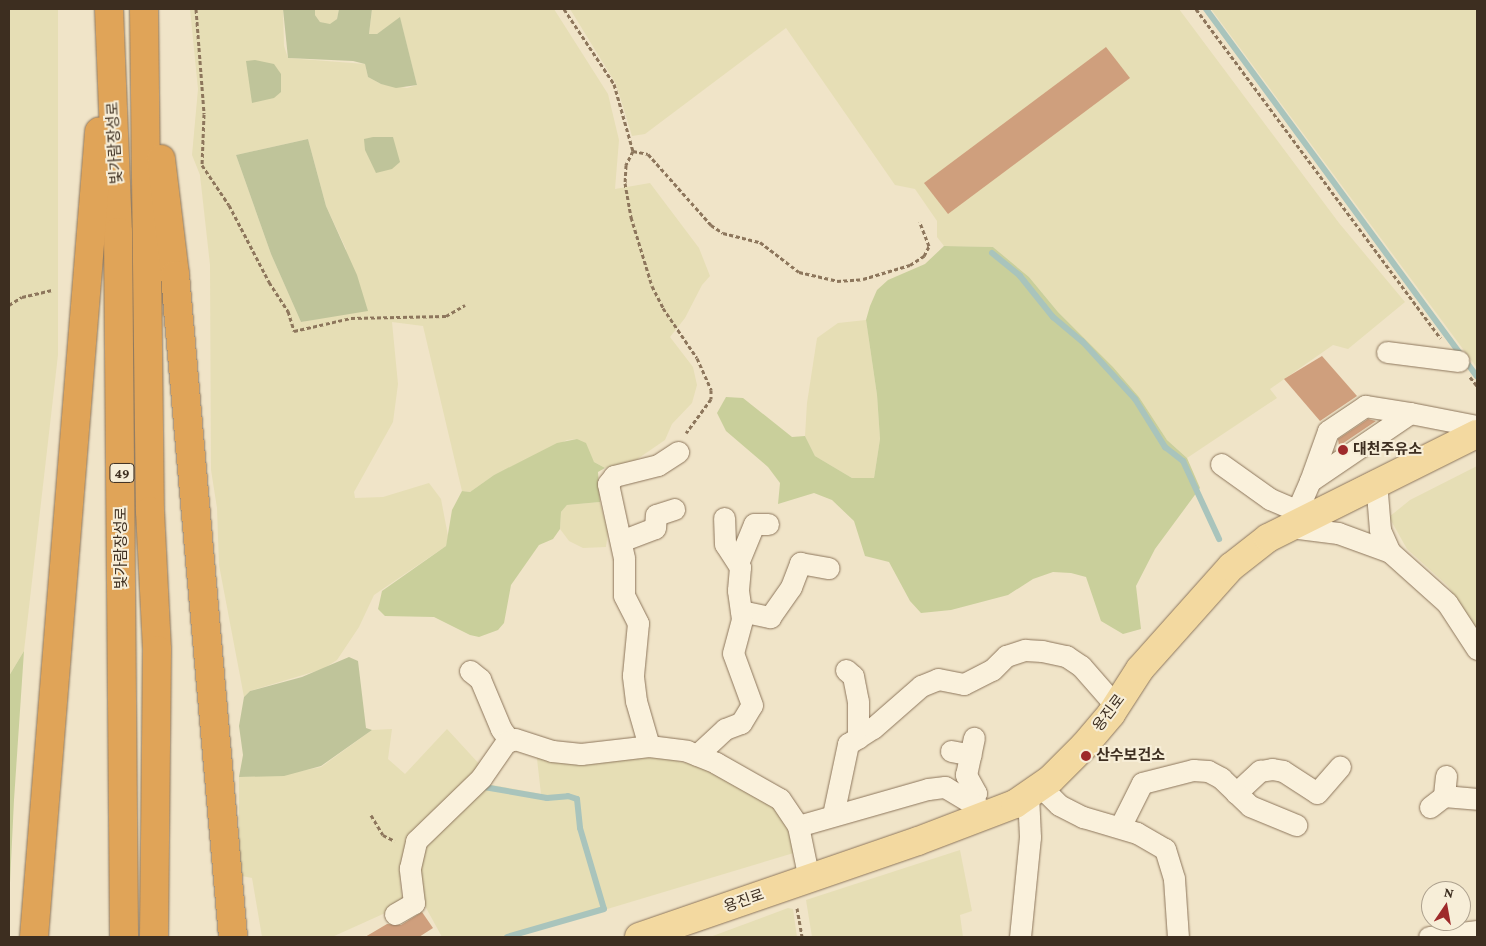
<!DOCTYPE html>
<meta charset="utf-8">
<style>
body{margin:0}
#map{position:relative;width:1486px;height:946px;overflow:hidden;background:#f0e4c8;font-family:"Crimson Pro","Noto Sans KR",serif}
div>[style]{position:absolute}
.farmland>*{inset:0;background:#e6deb5}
.green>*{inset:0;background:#c9cf9b}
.cemetery>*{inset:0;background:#bfc49a}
.stream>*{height:6px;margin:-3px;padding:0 3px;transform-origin:3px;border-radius:3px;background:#a9c4bc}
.building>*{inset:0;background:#cf9f7d}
.path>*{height:3px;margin-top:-1.5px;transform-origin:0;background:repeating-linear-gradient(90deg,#8d765c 0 4px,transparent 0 6.5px)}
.roads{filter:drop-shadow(0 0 1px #8d765c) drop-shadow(0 0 1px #8d765c)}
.minor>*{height:21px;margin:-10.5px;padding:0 10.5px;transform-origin:10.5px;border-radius:10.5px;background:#faf1dc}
.major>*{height:28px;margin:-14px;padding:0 14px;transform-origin:14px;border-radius:14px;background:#f3d9a0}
.highway>*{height:28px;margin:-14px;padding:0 14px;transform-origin:14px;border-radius:14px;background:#e0a458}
.dots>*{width:14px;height:14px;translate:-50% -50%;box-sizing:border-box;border:2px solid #f7eed8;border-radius:50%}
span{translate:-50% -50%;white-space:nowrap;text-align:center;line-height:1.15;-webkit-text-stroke:4px #f7eed8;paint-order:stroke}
.shield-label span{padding:1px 4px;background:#f7eed8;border:1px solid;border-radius:4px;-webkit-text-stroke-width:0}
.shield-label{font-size:14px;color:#3d2e20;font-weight:700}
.street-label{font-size:15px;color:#3d2e20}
.poi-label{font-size:15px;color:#3d2e20;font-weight:700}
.left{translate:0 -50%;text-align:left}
.frame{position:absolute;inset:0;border:10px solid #3d2e20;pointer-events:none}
.north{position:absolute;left:1421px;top:881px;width:50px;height:50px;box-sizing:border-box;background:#f7eed8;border:1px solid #ada18e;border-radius:50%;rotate:12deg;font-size:14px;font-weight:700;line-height:20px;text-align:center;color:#3d2e20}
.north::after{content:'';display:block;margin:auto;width:18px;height:22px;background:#9e2a2b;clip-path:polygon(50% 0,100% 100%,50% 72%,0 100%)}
</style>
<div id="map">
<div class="farmland">
<div style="clip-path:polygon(9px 9px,58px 9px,58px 355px,24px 651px,9px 676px)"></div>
<div style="clip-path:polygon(evenodd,190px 9px,283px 9px,284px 46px,288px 58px,365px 64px,368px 77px,381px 84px,407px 88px,417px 85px,400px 18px,377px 34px,369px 34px,372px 9px,554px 9px,608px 94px,619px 140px,615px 189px,650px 183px,699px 248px,710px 276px,702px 285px,685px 318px,670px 337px,693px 367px,697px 385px,692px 403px,672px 424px,665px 440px,633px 462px,605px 468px,594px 462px,577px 439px,567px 440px,494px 475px,470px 492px,462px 491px,423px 326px,392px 322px,398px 384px,393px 422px,354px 492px,355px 498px,383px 497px,429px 483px,441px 499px,448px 536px,446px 546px,374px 595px,359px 627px,337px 660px,323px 669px,250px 691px,244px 697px,219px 565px,217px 508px,211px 470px,210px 265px,200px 175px,192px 155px,198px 89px,190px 9px,308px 139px,326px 206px,346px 249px,330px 316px,301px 322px,271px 254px,236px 155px,308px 139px)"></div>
<div style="clip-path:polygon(315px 9px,339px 9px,337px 19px,330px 25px,320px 22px,315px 15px)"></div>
<div style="clip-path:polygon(570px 9px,1179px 9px,1339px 223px,1405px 302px,1348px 349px,1333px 345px,1270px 389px,1277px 398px,1187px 458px,1167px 440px,1139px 397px,1113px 367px,1058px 312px,1029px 277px,993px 247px,944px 246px,937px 237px,937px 221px,915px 189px,895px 185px,786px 28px,645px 134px,632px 136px,616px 84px)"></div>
<div style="clip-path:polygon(1211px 9px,1477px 9px,1477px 368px)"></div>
<div style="clip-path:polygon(866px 320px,877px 395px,880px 439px,874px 478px,852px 478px,815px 456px,805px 436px,807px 403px,817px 338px,838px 323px)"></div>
<div style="clip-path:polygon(1477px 466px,1477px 631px,1448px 586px,1407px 549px,1389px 517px,1410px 500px)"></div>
<div style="clip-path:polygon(600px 502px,608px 532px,606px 547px,583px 548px,569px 541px,560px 529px,561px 512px,567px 505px)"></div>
<div style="clip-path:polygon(392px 729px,388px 759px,405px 774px,447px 729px,482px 767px,405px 853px,400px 882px,403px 905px,332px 937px,262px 937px,252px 878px,242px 876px,239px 858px,239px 777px,285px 774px,321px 767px,372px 730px)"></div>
<div style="clip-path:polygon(536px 750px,646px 754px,695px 765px,776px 801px,797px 852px,514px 937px,442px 937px,419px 895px,417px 853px,482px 783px,541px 794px)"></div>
<div style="clip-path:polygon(960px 850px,972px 911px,960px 915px,963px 937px,812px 937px,806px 900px)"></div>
<div style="clip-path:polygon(788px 908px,793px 909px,797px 937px,710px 937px)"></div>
</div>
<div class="green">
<div style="clip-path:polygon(944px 246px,993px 247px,1029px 277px,1058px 312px,1113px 367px,1139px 397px,1167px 440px,1187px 458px,1200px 488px,1155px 549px,1136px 586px,1141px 629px,1123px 634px,1101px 621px,1086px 577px,1071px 573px,1053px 572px,1033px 579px,1008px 595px,951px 610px,921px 613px,910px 601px,889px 562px,865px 556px,854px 521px,832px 500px,814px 493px,778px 504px,780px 483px,768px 467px,726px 431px,717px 413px,726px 397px,743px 398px,792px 437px,805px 436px,815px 456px,852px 478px,874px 478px,880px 439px,877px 395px,866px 320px,870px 306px,877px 290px,888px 280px,925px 264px)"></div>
<div style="clip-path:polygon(577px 439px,586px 443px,594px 462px,605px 468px,598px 472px,600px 502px,567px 505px,561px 512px,560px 529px,553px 539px,539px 545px,511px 585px,504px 623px,498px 630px,479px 637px,470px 635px,434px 617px,385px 616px,378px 609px,382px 591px,446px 546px,452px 510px,462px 491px,470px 492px,494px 475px,557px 443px)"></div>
<div style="clip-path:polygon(24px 651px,14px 800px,9px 904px,9px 676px)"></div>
</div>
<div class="cemetery">
<div style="clip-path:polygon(283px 9px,315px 9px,315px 15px,320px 22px,330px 24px,337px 19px,339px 9px,372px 9px,369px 34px,377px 34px,400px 17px,417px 85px,396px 88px,381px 84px,368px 77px,365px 64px,353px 61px,288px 58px)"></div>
<div style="clip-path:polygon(255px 60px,274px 64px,281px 74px,281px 92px,274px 98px,252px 103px,246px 61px)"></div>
<div style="clip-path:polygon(373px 137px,393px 137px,400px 162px,392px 169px,376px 173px,365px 150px,364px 139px)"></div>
<div style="clip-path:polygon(308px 139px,326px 206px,357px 275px,368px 311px,301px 322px,271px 254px,236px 155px)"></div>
<div style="clip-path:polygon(349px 657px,358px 661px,366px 728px,372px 730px,321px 766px,284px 776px,239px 777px,243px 755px,239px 726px,244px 697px,250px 691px,302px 677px)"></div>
</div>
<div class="stream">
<div style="left:1206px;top:9px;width:456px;rotate:53.6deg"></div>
<div style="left:992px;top:253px;width:36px;rotate:39deg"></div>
<div style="left:1020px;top:276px;width:53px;rotate:51.2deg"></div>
<div style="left:1053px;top:317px;width:38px;rotate:40deg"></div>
<div style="left:1082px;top:341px;width:79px;rotate:47.6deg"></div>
<div style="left:1135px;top:399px;width:57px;rotate:58deg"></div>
<div style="left:1165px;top:447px;width:23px;rotate:38deg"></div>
<div style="left:1183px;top:461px;width:86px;rotate:65.2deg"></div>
<div style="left:484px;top:787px;width:64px;rotate:9.9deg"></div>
<div style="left:547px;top:798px;width:21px;rotate:-5deg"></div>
<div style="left:568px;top:796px;width:9px;rotate:18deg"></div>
<div style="left:577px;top:799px;width:29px;rotate:84deg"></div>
<div style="left:580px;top:828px;width:84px;rotate:73.5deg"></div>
<div style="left:604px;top:909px;width:101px;rotate:163.9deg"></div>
</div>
<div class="building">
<div style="clip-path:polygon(1106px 47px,1130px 78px,948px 214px,924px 183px)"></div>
<div style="clip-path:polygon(1322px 356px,1357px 396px,1320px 421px,1284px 379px)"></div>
<div style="clip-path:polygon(1368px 419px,1376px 421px,1339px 446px,1338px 439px)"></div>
<div style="clip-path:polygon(422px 912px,433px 928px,419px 937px,365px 937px,387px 924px,401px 925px)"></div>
</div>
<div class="path">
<div style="left:196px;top:9px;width:105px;rotate:85.6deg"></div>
<div style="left:204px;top:114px;width:51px;rotate:92.2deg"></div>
<div style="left:202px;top:165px;width:48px;rotate:56deg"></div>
<div style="left:229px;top:205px;width:87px;rotate:62.5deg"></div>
<div style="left:269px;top:282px;width:35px;rotate:57deg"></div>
<div style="left:288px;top:311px;width:21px;rotate:73deg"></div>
<div style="left:294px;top:331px;width:58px;rotate:-12.8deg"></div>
<div style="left:351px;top:318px;width:95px;rotate:-1.2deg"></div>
<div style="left:446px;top:316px;width:22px;rotate:-30deg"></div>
<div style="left:564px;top:9px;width:90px;rotate:56.3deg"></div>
<div style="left:614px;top:84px;width:70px;rotate:74.2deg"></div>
<div style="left:633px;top:151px;width:15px;rotate:11deg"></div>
<div style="left:648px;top:154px;width:95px;rotate:48.4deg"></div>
<div style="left:711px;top:225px;width:14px;rotate:34deg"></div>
<div style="left:723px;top:233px;width:38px;rotate:14deg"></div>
<div style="left:760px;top:242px;width:49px;rotate:37.6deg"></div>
<div style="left:799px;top:272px;width:39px;rotate:13deg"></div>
<div style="left:837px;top:281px;width:26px;rotate:-4deg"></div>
<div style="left:863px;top:279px;width:49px;rotate:-16.6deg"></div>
<div style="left:910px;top:265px;width:17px;rotate:-33deg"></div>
<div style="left:924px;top:256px;width:11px;rotate:-63deg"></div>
<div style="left:929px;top:246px;width:26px;rotate:-111deg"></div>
<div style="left:1196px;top:9px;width:410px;rotate:53.4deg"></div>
<div style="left:633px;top:151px;width:16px;rotate:117deg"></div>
<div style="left:626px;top:165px;width:18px;rotate:93deg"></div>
<div style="left:625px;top:183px;width:35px;rotate:80deg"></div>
<div style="left:631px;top:217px;width:72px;rotate:73.1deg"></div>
<div style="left:652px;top:286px;width:25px;rotate:63deg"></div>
<div style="left:663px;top:308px;width:60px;rotate:55.8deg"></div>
<div style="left:697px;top:358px;width:35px;rotate:66deg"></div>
<div style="left:711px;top:390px;width:9px;rotate:90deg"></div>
<div style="left:711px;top:399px;width:42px;rotate:126.3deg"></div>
<div style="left:9px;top:305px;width:15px;rotate:-32deg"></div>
<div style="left:22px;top:297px;width:32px;rotate:-13deg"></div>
<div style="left:1470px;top:377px;width:11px;rotate:52deg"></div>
<div style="left:371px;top:815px;width:23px;rotate:59deg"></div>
<div style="left:383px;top:835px;width:13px;rotate:27deg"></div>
<div style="left:797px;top:908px;width:29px;rotate:80deg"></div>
</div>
<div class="roads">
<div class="minor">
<div style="left:1387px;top:352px;width:72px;rotate:7.2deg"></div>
<div style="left:1221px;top:464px;width:60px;rotate:35.5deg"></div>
<div style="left:1270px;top:499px;width:30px;rotate:23deg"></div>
<div style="left:1310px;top:481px;width:53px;rotate:-70.2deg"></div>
<div style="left:1328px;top:431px;width:45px;rotate:-34deg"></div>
<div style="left:1365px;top:406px;width:46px;rotate:8.8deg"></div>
<div style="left:1376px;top:481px;width:49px;rotate:85.3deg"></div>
<div style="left:1380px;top:530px;width:24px;rotate:66deg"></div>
<div style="left:1390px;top:552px;width:55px;rotate:-159.9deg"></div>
<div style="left:1338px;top:533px;width:48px;rotate:-172.9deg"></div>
<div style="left:1290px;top:527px;width:50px;rotate:-66.5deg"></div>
<div style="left:1310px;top:481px;width:121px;rotate:-34.2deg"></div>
<div style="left:1410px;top:413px;width:68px;rotate:11deg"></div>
<div style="left:621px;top:541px;width:36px;rotate:-21deg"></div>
<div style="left:655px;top:528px;width:13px;rotate:-86deg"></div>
<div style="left:656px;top:515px;width:19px;rotate:-18deg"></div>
<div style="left:1390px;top:552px;width:76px;rotate:41.8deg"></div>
<div style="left:1447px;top:603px;width:55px;rotate:56.9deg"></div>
<div style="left:738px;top:563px;width:42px;rotate:-67.7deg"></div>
<div style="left:754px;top:524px;width:14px"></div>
<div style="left:741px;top:611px;width:30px;rotate:12deg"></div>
<div style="left:770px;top:617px;width:37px;rotate:-55deg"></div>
<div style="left:791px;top:587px;width:26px;rotate:-69deg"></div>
<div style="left:800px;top:563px;width:29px;rotate:10deg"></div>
<div style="left:846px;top:670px;width:9px;rotate:41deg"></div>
<div style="left:853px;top:676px;width:25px;rotate:79deg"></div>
<div style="left:858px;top:701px;width:37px;rotate:90deg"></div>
<div style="left:470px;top:671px;width:13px;rotate:39deg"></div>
<div style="left:480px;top:679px;width:54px;rotate:67.2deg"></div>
<div style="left:501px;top:729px;width:15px;rotate:53deg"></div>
<div style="left:649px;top:746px;width:47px;rotate:-106.1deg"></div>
<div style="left:636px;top:701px;width:26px;rotate:-97deg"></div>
<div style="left:633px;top:675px;width:52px;rotate:-84.5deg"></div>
<div style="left:638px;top:623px;width:31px;rotate:-117deg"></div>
<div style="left:624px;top:595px;width:37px;rotate:-90deg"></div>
<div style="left:624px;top:558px;width:76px;rotate:-102.2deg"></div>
<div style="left:608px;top:484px;width:10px;rotate:-53deg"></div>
<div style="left:614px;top:476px;width:45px;rotate:-14deg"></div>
<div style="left:658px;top:465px;width:24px;rotate:-33deg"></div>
<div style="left:951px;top:751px;width:20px;rotate:11deg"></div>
<div style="left:697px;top:755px;width:38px;rotate:-43deg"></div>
<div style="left:725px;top:729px;width:17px;rotate:-21deg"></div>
<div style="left:741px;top:723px;width:21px;rotate:-59deg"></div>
<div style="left:752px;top:705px;width:55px;rotate:-110.1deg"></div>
<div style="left:733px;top:653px;width:35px;rotate:-75deg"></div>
<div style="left:742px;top:619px;width:29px;rotate:-98deg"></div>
<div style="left:738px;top:590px;width:23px;rotate:-85deg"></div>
<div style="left:740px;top:567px;width:27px;rotate:-123deg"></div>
<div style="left:725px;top:544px;width:26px;rotate:-92deg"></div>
<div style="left:1446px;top:776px;width:20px;rotate:96deg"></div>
<div style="left:1444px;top:796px;width:33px;rotate:5deg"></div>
<div style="left:1041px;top:787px;width:25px;rotate:45deg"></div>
<div style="left:1059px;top:805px;width:27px;rotate:27deg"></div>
<div style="left:1083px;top:817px;width:56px;rotate:16.5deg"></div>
<div style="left:1137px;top:833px;width:32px;rotate:30deg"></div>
<div style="left:1165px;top:849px;width:31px;rotate:73deg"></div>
<div style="left:1174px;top:879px;width:58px;rotate:86.1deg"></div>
<div style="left:1236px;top:793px;width:33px;rotate:-43deg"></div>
<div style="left:1260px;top:771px;width:12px;rotate:-9deg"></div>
<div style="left:1272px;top:769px;width:11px;rotate:10deg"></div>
<div style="left:1283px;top:771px;width:40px;rotate:32.9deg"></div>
<div style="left:1317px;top:793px;width:35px;rotate:-49deg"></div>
<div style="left:970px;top:801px;width:10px;rotate:-53deg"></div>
<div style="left:976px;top:793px;width:21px;rotate:-119deg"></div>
<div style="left:966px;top:775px;width:38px;rotate:-78deg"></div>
<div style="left:1430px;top:807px;width:18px;rotate:-38deg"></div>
<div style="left:833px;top:815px;width:73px;rotate:-78.1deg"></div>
<div style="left:848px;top:744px;width:30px;rotate:-33deg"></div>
<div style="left:873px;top:728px;width:64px;rotate:-41.2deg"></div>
<div style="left:921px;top:686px;width:18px;rotate:-22deg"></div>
<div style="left:938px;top:679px;width:26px;rotate:11deg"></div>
<div style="left:964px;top:684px;width:31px;rotate:-27deg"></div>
<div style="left:992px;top:670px;width:20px;rotate:-45deg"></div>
<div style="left:1006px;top:656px;width:20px;rotate:-18deg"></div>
<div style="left:1025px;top:650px;width:17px;rotate:3deg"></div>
<div style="left:1042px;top:651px;width:25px;rotate:12deg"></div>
<div style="left:1066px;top:656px;width:18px;rotate:34deg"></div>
<div style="left:1081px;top:666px;width:53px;rotate:48.8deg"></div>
<div style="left:798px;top:826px;width:135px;rotate:-15.9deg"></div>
<div style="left:928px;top:789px;width:17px;rotate:-7deg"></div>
<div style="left:945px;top:787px;width:52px;rotate:31deg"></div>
<div style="left:1120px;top:827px;width:49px;rotate:-63.4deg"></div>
<div style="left:1142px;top:783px;width:53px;rotate:-14.3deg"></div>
<div style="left:1193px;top:770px;width:15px;rotate:4deg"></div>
<div style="left:1208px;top:771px;width:15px;rotate:28deg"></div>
<div style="left:1221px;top:778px;width:40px;rotate:44deg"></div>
<div style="left:1250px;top:806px;width:50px;rotate:22.4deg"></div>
<div style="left:395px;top:914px;width:22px;rotate:-30deg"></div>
<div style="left:414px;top:903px;width:35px;rotate:-97deg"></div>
<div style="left:410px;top:868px;width:28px;rotate:-77deg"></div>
<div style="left:416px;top:841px;width:91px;rotate:-44.1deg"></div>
<div style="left:481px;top:778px;width:44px;rotate:-55.2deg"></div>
<div style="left:506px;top:742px;width:9px;rotate:-18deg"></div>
<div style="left:515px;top:739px;width:39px;rotate:18deg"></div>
<div style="left:552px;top:751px;width:29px;rotate:6deg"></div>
<div style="left:581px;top:754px;width:68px;rotate:-6.7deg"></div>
<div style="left:649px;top:746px;width:38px;rotate:7deg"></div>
<div style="left:687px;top:751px;width:31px;rotate:22deg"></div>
<div style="left:716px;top:763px;width:73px;rotate:29.4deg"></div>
<div style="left:780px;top:799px;width:32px;rotate:56deg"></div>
<div style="left:798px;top:826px;width:54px;rotate:78.3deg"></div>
<div style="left:1020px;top:937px;width:100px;rotate:-84.3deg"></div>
<div style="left:1030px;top:837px;width:42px;rotate:-92.7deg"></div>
<div style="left:1429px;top:937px;width:48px;rotate:-7.1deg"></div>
</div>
<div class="major">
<div style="left:639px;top:937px;width:295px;rotate:-19deg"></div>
<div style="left:918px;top:841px;width:104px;rotate:-20.9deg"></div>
<div style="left:1015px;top:804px;width:44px;rotate:-34.8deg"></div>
<div style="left:1051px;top:779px;width:47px;rotate:-45deg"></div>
<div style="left:1084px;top:746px;width:42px;rotate:-49.8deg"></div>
<div style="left:1111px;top:714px;width:54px;rotate:-57.2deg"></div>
<div style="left:1140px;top:669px;width:137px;rotate:-48.3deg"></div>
<div style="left:1231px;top:567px;width:47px;rotate:-38.1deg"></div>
<div style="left:1268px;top:538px;width:233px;rotate:-26.5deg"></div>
</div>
<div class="highway">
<div style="left:109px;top:9px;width:223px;rotate:87.7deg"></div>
<div style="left:118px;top:232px;width:705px;rotate:89.51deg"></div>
<div style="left:144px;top:9px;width:502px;rotate:89.32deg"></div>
<div style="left:150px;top:511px;width:139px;rotate:87.1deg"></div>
<div style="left:157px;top:650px;width:287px;rotate:90.6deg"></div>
<div style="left:161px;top:159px;width:117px;rotate:83.1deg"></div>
<div style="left:175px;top:275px;width:665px;rotate:84.99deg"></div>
<div style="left:34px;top:937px;width:808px;rotate:-85.38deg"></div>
</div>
</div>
<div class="dots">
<div style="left:1343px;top:450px;background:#9e2a2b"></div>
<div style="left:1086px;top:756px;background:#9e2a2b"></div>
</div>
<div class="shield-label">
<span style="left:122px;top:473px">49</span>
</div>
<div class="street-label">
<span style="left:115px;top:143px;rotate:-93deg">빛가람장성로</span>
<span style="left:122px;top:548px;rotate:-90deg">빛가람장성로</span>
<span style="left:1109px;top:713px;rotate:-53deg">용진로</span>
<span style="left:744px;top:901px;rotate:-19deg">용진로</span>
</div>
<div class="poi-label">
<span class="left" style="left:1353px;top:450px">대천주유소</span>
<span class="left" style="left:1096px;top:756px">산수보건소</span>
</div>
<div class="frame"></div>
<div class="north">N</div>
</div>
